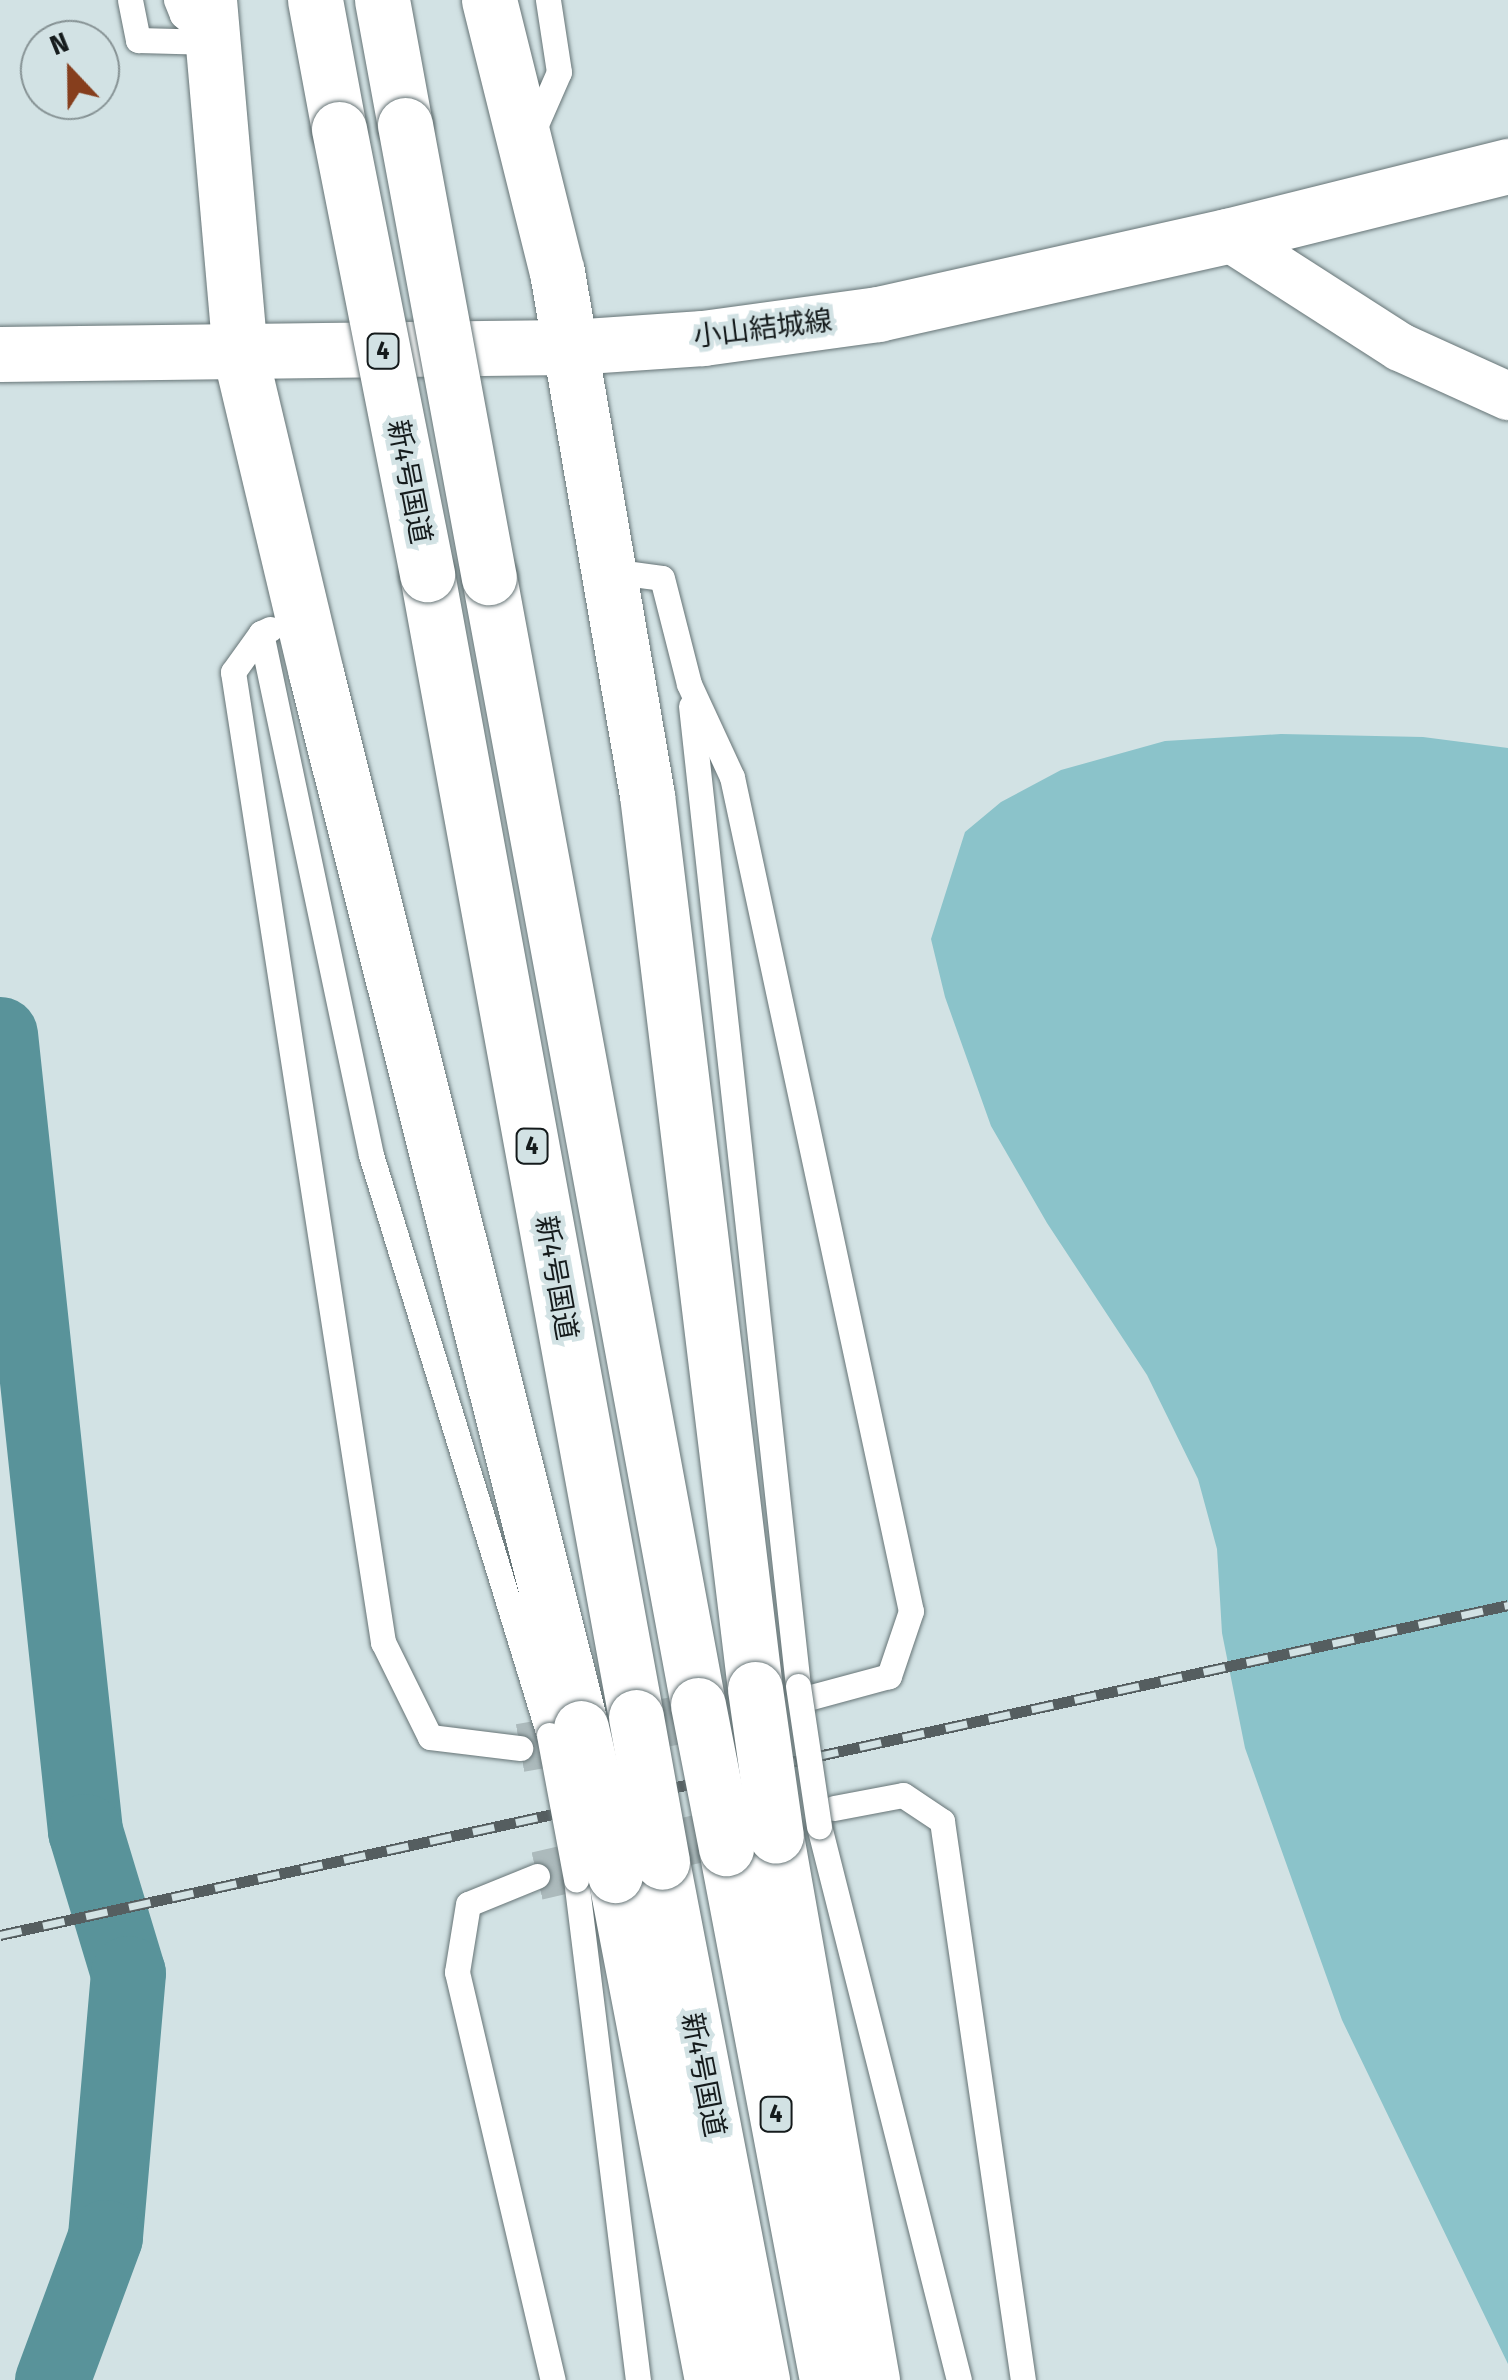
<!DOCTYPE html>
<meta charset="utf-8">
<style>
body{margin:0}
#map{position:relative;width:1508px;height:2380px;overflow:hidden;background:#d2e2e4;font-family:"Fira Sans Condensed","Noto Sans JP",sans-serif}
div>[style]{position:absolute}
.green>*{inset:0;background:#8bc3ca}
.river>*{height:75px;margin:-37.5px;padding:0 37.5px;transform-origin:37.5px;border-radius:37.5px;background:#59939a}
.minor-tunnel>*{height:48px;margin-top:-24px;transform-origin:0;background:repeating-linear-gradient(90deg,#acbabc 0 48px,transparent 0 72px)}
.roads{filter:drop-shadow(0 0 2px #667476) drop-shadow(0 0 2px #667476)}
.service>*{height:25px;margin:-12.5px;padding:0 12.5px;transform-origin:12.5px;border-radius:12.5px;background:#fff}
.minor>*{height:48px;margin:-24px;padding:0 24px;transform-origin:24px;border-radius:24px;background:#fff}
.secondary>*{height:55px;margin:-27.5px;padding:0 27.5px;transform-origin:27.5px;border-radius:27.5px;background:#fff}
.trunk>*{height:55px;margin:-27.5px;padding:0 27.5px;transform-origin:27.5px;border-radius:27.5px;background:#fff}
.rail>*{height:11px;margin-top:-5.5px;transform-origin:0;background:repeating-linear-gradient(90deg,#d2e2e4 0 22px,#555e60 0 44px);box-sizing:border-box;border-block:2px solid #555e60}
.bridges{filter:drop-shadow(0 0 2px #667476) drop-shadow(0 0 2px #667476)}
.service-bridge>*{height:25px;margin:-12.5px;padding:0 12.5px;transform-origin:12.5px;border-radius:12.5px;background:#fff}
.trunk-bridge>*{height:55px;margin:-27.5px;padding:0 27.5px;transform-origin:27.5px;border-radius:27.5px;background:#fff}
span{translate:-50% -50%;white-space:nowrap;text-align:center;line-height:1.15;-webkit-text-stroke:9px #d2e2e4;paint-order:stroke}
.shield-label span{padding:2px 8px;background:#d2e2e4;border:2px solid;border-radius:8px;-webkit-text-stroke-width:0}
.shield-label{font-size:25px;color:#151b1c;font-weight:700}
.street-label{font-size:28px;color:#151b1c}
.north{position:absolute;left:20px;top:20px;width:100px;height:100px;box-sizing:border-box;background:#d2e2e4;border:2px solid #869294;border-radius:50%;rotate:338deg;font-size:28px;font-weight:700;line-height:40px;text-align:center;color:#151b1c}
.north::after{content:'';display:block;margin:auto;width:35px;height:45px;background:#863e1d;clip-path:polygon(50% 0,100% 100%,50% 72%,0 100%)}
</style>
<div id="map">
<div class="green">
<div style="clip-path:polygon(1281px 734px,1423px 737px,1508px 748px,1508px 2364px,1342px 2020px,1245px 1748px,1222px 1633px,1217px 1549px,1198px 1479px,1147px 1375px,1047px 1223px,991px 1126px,945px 997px,931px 939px,965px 832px,1001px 802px,1061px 770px,1165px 741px)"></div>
</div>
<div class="river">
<div style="left:0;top:1034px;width:802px;rotate:83.91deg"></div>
<div style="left:85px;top:1831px;width:148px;rotate:73.2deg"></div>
<div style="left:128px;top:1973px;width:265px;rotate:95deg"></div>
<div style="left:105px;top:2237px;width:153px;rotate:110.3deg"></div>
</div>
<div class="minor-tunnel">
<div style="left:520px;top:1748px;width:295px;rotate:-9.9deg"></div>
<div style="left:537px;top:1876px;width:227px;rotate:-13deg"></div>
</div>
<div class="roads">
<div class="service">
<div style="left:130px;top:0;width:41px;rotate:78.7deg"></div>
<div style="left:138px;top:40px;width:75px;rotate:1.5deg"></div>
<div style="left:176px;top:0;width:16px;rotate:68deg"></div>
<div style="left:182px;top:15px;width:30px;rotate:41deg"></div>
<div style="left:530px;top:138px;width:72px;rotate:-66.3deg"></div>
<div style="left:559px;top:72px;width:73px;rotate:-98.7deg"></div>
<div style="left:610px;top:571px;width:52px;rotate:7.7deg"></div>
<div style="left:662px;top:578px;width:109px;rotate:75.7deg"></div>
<div style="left:689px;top:684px;width:102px;rotate:65.2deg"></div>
<div style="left:732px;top:777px;width:853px;rotate:77.89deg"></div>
<div style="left:911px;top:1611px;width:69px;rotate:108.7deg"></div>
<div style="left:889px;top:1676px;width:81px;rotate:164.9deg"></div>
<div style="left:270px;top:629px;width:10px;rotate:156deg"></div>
<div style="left:261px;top:633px;width:533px;rotate:78.1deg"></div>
<div style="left:371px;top:1155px;width:607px;rotate:72.94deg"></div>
<div style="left:261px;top:633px;width:48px;rotate:125.7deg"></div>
<div style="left:233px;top:672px;width:982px;rotate:81.21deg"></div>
<div style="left:383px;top:1642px;width:106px;rotate:63.7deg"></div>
<div style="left:430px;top:1737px;width:91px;rotate:7deg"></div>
<div style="left:691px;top:706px;width:986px;rotate:83.77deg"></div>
<div style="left:834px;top:1808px;width:70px;rotate:-10.7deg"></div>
<div style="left:903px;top:1795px;width:47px;rotate:33.7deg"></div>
<div style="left:942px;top:1821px;width:565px;rotate:81.76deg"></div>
<div style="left:819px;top:1826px;width:571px;rotate:75.82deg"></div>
<div style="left:537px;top:1876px;width:74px;rotate:157.9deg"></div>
<div style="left:468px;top:1904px;width:69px;rotate:99.2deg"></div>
<div style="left:457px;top:1972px;width:419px;rotate:76.8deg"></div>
<div style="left:576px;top:1879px;width:505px;rotate:82.95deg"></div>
</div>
<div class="minor">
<div style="left:1227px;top:236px;width:206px;rotate:32.7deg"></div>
<div style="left:1400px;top:347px;width:119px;rotate:24.4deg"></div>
</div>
<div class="secondary">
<div style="left:0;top:354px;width:571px;rotate:-0.7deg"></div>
<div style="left:571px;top:347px;width:132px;rotate:-3.9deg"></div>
<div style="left:703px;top:338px;width:177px;rotate:-7.8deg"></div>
<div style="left:878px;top:314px;width:358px;rotate:-12.6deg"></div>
<div style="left:1227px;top:236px;width:290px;rotate:-14deg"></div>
</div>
<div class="trunk">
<div style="left:209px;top:0;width:355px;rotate:85deg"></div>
<div style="left:240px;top:354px;width:328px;rotate:76.6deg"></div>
<div style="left:316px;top:673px;width:1088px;rotate:75.9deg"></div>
<div style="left:315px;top:0;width:131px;rotate:79.5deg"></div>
<div style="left:382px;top:0;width:127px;rotate:79.6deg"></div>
<div style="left:489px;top:0;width:280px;rotate:76deg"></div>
<div style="left:557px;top:272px;width:531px;rotate:80.24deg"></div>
<div style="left:647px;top:795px;width:900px;rotate:83.11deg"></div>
<div style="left:427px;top:574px;width:1162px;rotate:79.64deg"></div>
<div style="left:489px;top:577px;width:1147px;rotate:79.5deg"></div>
<div style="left:776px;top:1836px;width:552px;rotate:79.99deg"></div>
<div style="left:726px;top:1848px;width:542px;rotate:79.25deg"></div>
<div style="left:662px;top:1862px;width:528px;rotate:79.07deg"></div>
<div style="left:615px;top:1875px;width:514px;rotate:79.13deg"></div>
</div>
</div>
<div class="rail">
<div style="left:0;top:1935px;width:1544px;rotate:-12.34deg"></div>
</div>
<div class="bridges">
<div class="service-bridge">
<div style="left:798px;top:1686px;width:142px;rotate:81.5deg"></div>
<div style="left:549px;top:1735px;width:147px;rotate:79.4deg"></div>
</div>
<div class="trunk-bridge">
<div style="left:405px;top:125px;width:460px;rotate:79.5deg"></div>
<div style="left:339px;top:129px;width:454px;rotate:78.8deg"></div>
<div style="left:755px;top:1689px;width:148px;rotate:81.9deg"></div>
<div style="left:698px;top:1705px;width:146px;rotate:78.9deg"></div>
<div style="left:636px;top:1717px;width:147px;rotate:79.8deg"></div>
<div style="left:581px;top:1728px;width:151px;rotate:77deg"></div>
</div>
</div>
<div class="shield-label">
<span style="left:383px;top:351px">4</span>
<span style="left:532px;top:1146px">4</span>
<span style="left:776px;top:2114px">4</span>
</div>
<div class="street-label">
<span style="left:763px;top:329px;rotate:-7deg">小山結城線</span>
<span style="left:409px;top:482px;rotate:79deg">新4号国道</span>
<span style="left:556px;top:1278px;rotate:80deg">新4号国道</span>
<span style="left:703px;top:2075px;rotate:79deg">新4号国道</span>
</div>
<div class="north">N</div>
</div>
